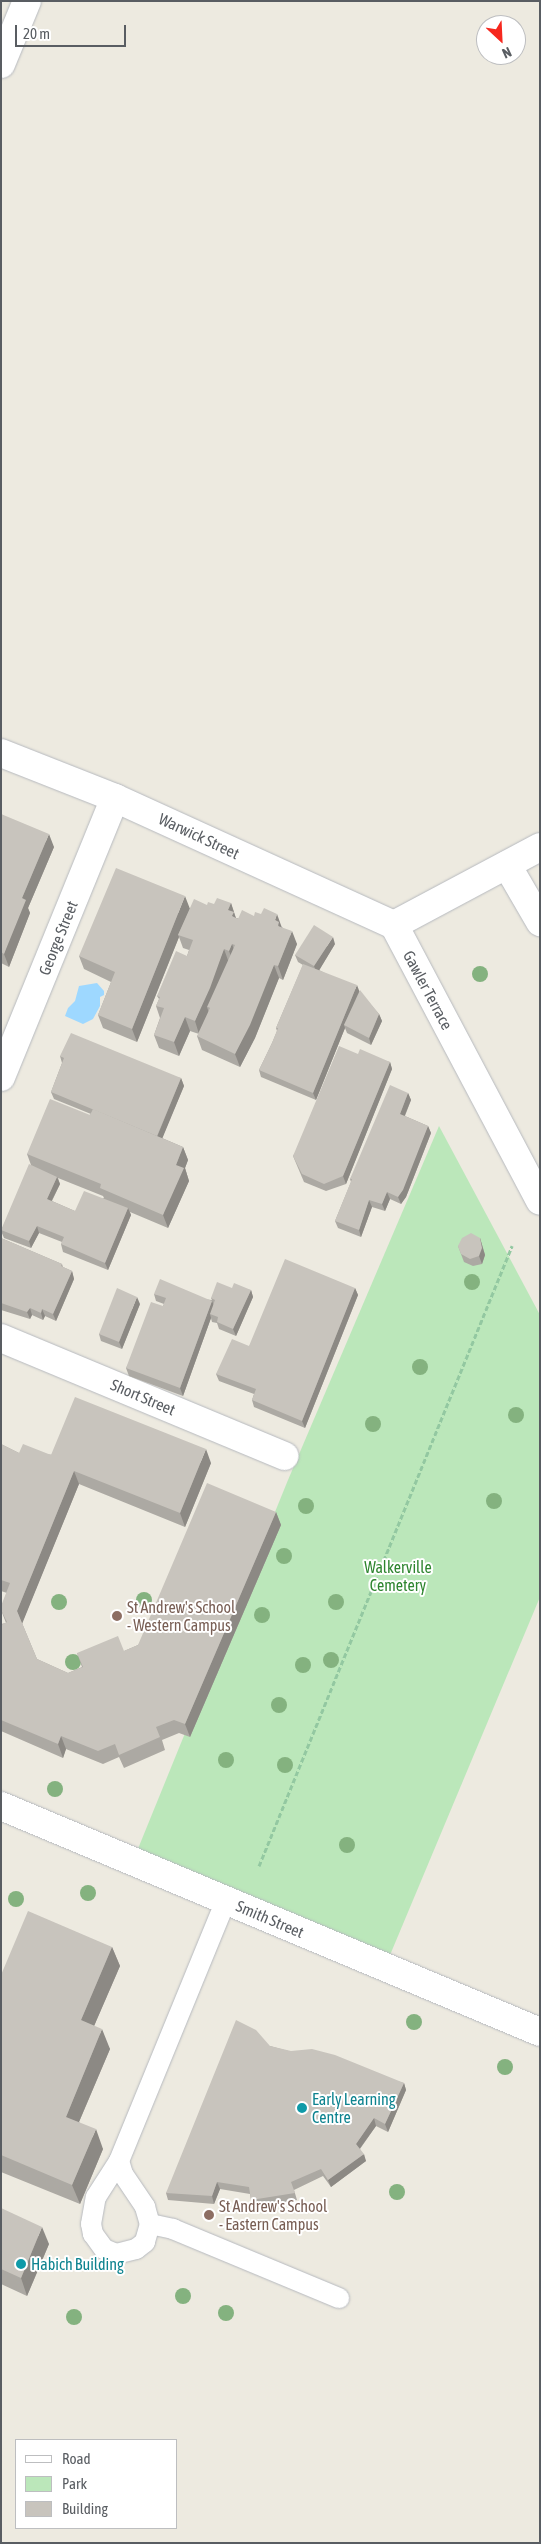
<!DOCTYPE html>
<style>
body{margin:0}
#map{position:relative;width:541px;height:2544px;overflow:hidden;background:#edeae0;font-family:"Asap Condensed",sans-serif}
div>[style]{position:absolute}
.green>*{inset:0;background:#bbe7ba}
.water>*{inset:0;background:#9ed8ff}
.path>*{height:3px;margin-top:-1.5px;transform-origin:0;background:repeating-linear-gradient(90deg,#93c8a1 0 5px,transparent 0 7.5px)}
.roads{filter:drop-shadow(0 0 1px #b6b9be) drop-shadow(0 0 1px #b6b9be)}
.lane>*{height:20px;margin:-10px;padding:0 10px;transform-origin:10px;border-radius:10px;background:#fff}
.street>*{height:28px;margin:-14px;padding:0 14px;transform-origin:14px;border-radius:14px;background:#fff}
.trees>*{width:16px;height:16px;margin:-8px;border-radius:50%;background:#84b27f}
.wall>*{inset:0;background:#aca9a3}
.shaded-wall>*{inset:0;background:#8c8984}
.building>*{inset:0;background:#c8c4bd}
.dots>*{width:14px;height:14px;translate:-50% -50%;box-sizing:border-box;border:2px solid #fff;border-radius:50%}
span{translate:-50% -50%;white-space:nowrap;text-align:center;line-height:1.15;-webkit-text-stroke:4px #fff;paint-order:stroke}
.street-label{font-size:16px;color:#595d62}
.park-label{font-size:16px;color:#2e852f}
.education-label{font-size:16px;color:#785e54}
.left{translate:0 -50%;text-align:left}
.culture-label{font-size:16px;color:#0d838f}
.frame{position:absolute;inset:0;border:2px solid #595d62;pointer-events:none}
.legend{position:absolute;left:15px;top:2439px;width:162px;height:90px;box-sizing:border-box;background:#fff;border:1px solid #bdbec0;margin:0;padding:6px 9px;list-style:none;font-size:15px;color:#595d62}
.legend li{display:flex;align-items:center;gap:10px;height:25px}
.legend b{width:25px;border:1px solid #bdbec0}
.north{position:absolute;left:476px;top:15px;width:50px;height:50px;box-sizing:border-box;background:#fff;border:1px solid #bdbec0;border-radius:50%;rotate:155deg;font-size:14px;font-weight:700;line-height:20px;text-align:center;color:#595d62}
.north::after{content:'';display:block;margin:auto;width:18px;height:22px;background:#f6281e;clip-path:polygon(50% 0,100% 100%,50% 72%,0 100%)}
.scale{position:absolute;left:15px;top:25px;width:111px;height:22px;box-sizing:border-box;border:2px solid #595d62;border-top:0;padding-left:6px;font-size:15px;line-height:18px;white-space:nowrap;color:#595d62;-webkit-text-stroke:4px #fff;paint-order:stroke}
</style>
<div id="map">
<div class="green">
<div style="clip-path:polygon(439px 1126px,540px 1315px,540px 1597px,385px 1967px,133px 1861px,288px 1480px)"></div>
</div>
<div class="water">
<div style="clip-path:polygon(97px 983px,104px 991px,104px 995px,100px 997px,100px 1006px,93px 1019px,83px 1024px,65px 1016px,68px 1008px,75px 1001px,79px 986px)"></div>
</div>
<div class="path">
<div style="left:259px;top:1866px;width:670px;rotate:-67.8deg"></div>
</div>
<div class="roads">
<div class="lane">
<div style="left:119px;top:2161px;width:14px;rotate:73deg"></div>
<div style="left:123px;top:2174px;width:40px;rotate:56deg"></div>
<div style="left:145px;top:2207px;width:18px;rotate:74deg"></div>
<div style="left:150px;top:2224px;width:19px;rotate:106deg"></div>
<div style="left:145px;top:2242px;width:11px;rotate:142deg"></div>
<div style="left:136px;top:2249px;width:21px;rotate:166deg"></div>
<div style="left:116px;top:2254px;width:13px;rotate:-157deg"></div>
<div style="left:104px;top:2249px;width:19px;rotate:-126deg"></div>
<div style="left:93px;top:2234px;width:10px;rotate:-101deg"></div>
<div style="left:91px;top:2224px;width:27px;rotate:-80deg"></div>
<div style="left:96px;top:2197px;width:43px;rotate:-57.4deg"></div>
<div style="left:119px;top:2161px;width:282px;rotate:-67.7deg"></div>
<div style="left:150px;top:2224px;width:24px;rotate:12deg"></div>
<div style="left:173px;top:2229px;width:180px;rotate:22.6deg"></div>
</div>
<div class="street">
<div style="left:1px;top:64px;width:68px;rotate:-67.6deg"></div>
<div style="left:1px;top:753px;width:123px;rotate:21.5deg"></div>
<div style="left:115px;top:798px;width:307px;rotate:24.5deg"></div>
<div style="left:540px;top:847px;width:166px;rotate:151.9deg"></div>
<div style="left:394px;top:925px;width:312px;rotate:62.1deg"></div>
<div style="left:507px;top:865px;width:66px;rotate:59.9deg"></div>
<div style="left:1px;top:1077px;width:301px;rotate:-67.8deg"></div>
<div style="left:1px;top:1338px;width:307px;rotate:22.6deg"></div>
<div style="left:1px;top:1806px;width:584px;rotate:22.75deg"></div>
</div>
</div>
<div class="trees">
<div style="left:480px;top:974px"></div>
<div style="left:472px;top:1282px"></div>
<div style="left:420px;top:1367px"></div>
<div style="left:516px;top:1415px"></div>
<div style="left:373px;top:1424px"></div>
<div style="left:494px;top:1501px"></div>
<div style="left:306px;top:1506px"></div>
<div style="left:284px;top:1556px"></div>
<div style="left:144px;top:1600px"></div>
<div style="left:59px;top:1602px"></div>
<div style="left:336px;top:1602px"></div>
<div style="left:262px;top:1615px"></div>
<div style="left:331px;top:1660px"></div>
<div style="left:73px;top:1662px"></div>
<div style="left:303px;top:1665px"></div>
<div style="left:279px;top:1705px"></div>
<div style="left:226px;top:1760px"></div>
<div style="left:285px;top:1765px"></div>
<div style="left:55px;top:1789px"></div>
<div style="left:347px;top:1845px"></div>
<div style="left:88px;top:1893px"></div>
<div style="left:16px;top:1899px"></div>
<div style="left:414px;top:2022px"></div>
<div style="left:505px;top:2067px"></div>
<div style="left:397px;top:2192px"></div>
<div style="left:183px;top:2296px"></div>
<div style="left:226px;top:2313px"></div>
<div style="left:74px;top:2317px"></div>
</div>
<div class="wall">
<div style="clip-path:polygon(1px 814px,54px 847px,28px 908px,30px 913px,9px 967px,1px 963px)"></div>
<div style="clip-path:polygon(231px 903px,236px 918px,282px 927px,297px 944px,283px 980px,279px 978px,255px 1038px,240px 1067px,202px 1050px,197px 1036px,199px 1034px,190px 1031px,179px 1056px,159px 1048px,154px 1035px,160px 1018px,156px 1006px,159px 999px,157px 996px,187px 956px,189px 950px,183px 948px,179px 937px,137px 1042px,103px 1028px,98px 1015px,111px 982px,84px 969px,79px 956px,190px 908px,214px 904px)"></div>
<div style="clip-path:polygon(335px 944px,319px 970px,359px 991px,379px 1014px,382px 1021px,371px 1045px,347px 1033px,345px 1028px,316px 1100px,261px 1077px,259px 1070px,272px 1043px,277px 1031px,276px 1028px,303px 965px,298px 962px,295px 955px)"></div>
<div style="clip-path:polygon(358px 1054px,390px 1062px,392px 1069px,346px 1184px,326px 1191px,304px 1182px,293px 1156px)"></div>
<div style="clip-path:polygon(evenodd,60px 1056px,181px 1078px,184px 1086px,162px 1138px,183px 1147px,188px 1160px,185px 1168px,189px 1181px,168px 1228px,130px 1212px,131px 1215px,108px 1270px,63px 1252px,61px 1244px,62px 1242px,39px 1233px,31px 1248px,4px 1238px,1px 1231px,31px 1165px,27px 1154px,91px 1114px,54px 1099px,51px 1092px,62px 1063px,60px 1056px,58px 1178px,103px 1196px,104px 1198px,75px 1211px,52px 1201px,60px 1184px,58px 1178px)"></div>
<div style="clip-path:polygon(408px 1093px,411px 1100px,405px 1116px,428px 1126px,431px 1133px,406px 1197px,401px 1204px,390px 1199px,385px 1211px,372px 1207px,361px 1237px,338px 1228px,335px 1221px,351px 1182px,350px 1179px)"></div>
<div style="clip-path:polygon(1px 1238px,62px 1264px,63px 1267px,72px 1271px,74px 1279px,56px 1321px,45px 1316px,43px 1320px,32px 1315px,30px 1319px,1px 1310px)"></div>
<div style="clip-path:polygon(480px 1238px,485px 1255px,482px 1264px,473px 1266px,464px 1262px,458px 1246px)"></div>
<div style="clip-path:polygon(232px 1288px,251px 1290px,253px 1297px,236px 1336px,219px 1329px,217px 1323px,212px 1322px,211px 1318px,183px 1396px,129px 1376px,126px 1368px,164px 1304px,156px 1301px,154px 1294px,212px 1300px,211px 1298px)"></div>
<div style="clip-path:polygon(355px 1288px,358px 1295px,305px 1428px,254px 1407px,252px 1400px,254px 1394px,219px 1381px,216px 1374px,249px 1346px)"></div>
<div style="clip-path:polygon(140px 1304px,122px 1349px,101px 1341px,99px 1334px)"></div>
<div style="clip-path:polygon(1px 1444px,19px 1453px,211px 1463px,185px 1527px,79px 1484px,22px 1623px,37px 1659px,68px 1673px,82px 1667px,77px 1653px,124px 1651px,138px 1645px,276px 1512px,281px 1525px,190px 1737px,179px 1733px,162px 1740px,165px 1750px,124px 1768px,119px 1757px,103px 1764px,66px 1749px,63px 1758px,1px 1731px,1px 1624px,6px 1623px,1px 1610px,7px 1593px,1px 1591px)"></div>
<div style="clip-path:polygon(112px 1947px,120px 1966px,94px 2026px,110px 2049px,79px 2122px,103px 2149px,80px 2204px,1px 2172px,1px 1975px)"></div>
<div style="clip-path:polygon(270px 2046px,404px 2083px,406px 2090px,388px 2132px,376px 2126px,360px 2149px,366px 2161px,331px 2187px,323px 2176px,294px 2190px,297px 2200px,254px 2207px,251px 2200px,250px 2194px,220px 2189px,214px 2204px,168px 2200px,166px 2193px)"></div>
<div style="clip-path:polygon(1px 2208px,49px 2244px,27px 2296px,1px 2284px)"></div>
</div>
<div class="shaded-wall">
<div style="clip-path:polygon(49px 834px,54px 847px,28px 908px,30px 913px,9px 967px,4px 954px,22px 898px)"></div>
<div style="clip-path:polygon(185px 896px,190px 909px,178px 935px,179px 937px,137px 1042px,132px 1029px)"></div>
<div style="clip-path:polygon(231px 903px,238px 925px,228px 910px)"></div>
<div style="clip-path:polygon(277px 914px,282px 928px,284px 936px,275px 920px)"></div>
<div style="clip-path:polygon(292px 931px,297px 944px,283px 980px,278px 966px)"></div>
<div style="clip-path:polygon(333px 937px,335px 944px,317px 974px,314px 966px)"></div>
<div style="clip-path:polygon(232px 944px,237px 958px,234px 964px,229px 951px)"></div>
<div style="clip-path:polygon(224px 949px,229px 963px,210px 1008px,207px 1007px,209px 1013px,199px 1034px,195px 1021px)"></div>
<div style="clip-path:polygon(274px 965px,279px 978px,255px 1038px,240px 1067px,235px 1054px)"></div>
<div style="clip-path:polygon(357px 985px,360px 993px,344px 1025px,345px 1028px,316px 1100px,313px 1093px)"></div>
<div style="clip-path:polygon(379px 1014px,382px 1021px,371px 1045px,369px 1038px)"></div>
<div style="clip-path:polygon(185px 1017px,190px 1031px,179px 1056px,174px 1042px)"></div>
<div style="clip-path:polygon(390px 1062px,392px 1069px,346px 1184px,343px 1176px)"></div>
<div style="clip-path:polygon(181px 1078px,184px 1086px,160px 1144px,157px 1137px)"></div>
<div style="clip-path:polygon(408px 1093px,411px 1100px,402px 1122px,400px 1114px)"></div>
<div style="clip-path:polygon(428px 1126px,431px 1133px,406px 1197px,401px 1204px,398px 1197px)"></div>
<div style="clip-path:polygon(183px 1147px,188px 1160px,185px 1168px,189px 1181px,168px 1228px,163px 1215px,176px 1165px)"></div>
<div style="clip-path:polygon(57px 1177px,60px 1184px,49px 1206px,47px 1199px)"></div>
<div style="clip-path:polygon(387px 1192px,390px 1199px,385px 1211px,382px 1204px)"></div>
<div style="clip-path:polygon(369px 1200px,372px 1207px,361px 1237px,359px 1230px)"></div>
<div style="clip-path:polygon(128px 1208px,131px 1215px,108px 1270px,105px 1263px)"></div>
<div style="clip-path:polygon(37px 1226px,39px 1233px,31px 1248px,29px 1241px)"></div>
<div style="clip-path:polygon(480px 1238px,485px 1255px,482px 1264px,479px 1256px)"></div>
<div style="clip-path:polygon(72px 1271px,74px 1279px,56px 1321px,53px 1314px)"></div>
<div style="clip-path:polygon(355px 1288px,358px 1295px,305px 1428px,302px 1421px)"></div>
<div style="clip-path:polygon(251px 1290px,253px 1297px,236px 1336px,233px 1329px)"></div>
<div style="clip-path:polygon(137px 1297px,140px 1304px,122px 1349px,119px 1342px)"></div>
<div style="clip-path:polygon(212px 1301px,215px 1308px,210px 1314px,211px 1318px,183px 1396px,180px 1388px)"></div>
<div style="clip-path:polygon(30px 1308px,32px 1315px,30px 1319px,27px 1312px)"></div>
<div style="clip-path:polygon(42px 1309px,45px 1316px,43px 1320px,41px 1313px)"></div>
<div style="clip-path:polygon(206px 1449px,211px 1463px,185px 1527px,180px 1513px)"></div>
<div style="clip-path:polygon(74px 1471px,79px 1484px,22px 1624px,17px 1611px)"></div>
<div style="clip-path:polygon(276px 1512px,281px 1525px,190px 1737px,185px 1724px)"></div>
<div style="clip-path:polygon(61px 1736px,66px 1749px,63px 1758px,58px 1744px)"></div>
<div style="clip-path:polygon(112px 1947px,120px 1966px,88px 2040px,81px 2020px)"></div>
<div style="clip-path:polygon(102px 2029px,110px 2049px,73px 2136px,66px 2117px)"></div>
<div style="clip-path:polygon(404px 2083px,406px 2090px,388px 2132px,385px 2124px)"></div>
<div style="clip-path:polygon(374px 2118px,376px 2126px,358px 2151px,356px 2144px)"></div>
<div style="clip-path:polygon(96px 2129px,103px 2149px,80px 2204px,72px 2185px)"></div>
<div style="clip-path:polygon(364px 2154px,366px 2161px,331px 2187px,328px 2180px)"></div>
<div style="clip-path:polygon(217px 2182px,220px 2189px,214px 2204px,212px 2196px)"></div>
<div style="clip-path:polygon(42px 2227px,49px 2244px,27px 2296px,21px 2278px)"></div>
</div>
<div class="building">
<div style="clip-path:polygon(1px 814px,49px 834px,22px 898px,26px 900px,4px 954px,1px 952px)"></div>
<div style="clip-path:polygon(116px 868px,185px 896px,132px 1029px,98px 1015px,115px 972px,79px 956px)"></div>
<div style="clip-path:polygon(217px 898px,231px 903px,228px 910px,234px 912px,232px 916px,238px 919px,242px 910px,254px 916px,255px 912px,261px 914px,264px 908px,277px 914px,275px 920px,279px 922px,278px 926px,292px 931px,278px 966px,274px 965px,250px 1025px,235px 1054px,197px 1036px,210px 1008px,207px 1007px,235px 945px,232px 944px,229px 951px,224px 949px,210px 988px,195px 1021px,185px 1017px,174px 1042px,154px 1035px,164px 1008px,156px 1006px,160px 997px,157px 996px,176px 951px,187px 956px,193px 940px,178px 935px,194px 899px,207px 905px,208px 902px,214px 904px)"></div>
<div style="clip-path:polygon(314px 925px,333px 937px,314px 966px,295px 955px)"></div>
<div style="clip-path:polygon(303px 964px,357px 985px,313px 1093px,259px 1070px,272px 1043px,278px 1028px,276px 1028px)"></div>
<div style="clip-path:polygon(360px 990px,379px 1014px,369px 1038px,344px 1025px)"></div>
<div style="clip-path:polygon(71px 1033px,181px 1078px,157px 1136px,51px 1092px,64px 1058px,60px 1056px)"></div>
<div style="clip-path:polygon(339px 1046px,358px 1054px,360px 1049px,390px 1062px,343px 1176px,324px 1184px,302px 1174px,293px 1156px)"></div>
<div style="clip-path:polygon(390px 1085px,408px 1093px,400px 1114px,428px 1126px,403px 1190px,398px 1197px,387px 1192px,382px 1204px,369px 1200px,359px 1230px,335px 1221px,352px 1179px,350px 1179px)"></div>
<div style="clip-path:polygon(50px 1099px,90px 1115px,93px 1109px,183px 1147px,176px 1165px,184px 1168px,163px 1215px,100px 1188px,101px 1184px,27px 1154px)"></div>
<div style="clip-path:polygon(29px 1164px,57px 1177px,47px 1199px,75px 1211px,84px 1191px,128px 1208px,105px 1263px,61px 1244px,64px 1237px,37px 1226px,29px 1241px,1px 1230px)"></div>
<div style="clip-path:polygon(471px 1233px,480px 1238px,482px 1248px,479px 1256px,470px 1259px,461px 1254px,458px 1246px,462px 1238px)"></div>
<div style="clip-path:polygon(1px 1238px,62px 1264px,61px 1266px,72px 1271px,53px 1314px,42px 1309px,41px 1313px,30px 1308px,27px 1312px,1px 1303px)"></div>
<div style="clip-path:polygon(285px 1259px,355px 1288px,302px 1421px,252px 1400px,256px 1389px,216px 1374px,232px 1339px,249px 1346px)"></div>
<div style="clip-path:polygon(160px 1279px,212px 1301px,180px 1388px,126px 1368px,151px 1302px,163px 1306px,166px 1298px,154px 1294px)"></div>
<div style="clip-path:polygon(217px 1282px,232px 1288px,234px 1283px,251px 1290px,233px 1329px,217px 1322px,218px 1317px,210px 1314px,215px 1300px,211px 1298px)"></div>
<div style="clip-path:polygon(117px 1288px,137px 1297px,119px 1342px,99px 1334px)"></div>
<div style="clip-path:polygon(75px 1397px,206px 1449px,180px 1513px,74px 1471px,17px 1611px,37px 1659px,68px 1673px,83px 1667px,77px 1653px,118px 1636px,124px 1651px,138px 1645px,207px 1483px,276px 1512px,185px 1724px,174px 1720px,156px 1727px,160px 1737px,119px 1755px,115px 1744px,98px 1751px,61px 1736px,58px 1744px,1px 1720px,1px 1625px,7px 1622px,1px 1610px,1px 1606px,10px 1583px,1px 1580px,1px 1444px,19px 1453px,23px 1444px,51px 1455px)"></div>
<div style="clip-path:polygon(28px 1911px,112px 1947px,81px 2020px,102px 2029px,66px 2117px,96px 2129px,72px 2185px,1px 2155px,1px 1975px)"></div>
<div style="clip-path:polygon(236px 2020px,256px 2030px,270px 2046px,291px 2051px,312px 2049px,335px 2055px,404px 2083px,385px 2124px,374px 2118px,356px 2144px,364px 2154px,328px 2180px,321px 2169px,291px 2182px,295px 2193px,251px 2200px,249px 2187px,217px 2182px,212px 2196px,166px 2193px)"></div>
<div style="clip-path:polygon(1px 2208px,42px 2227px,21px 2278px,1px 2269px)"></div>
</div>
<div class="dots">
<div style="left:117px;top:1616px;background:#8d6e63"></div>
<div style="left:302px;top:2108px;background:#0f9aa8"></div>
<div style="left:209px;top:2215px;background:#8d6e63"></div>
<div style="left:21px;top:2264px;background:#0f9aa8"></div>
</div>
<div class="street-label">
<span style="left:199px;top:836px;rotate:25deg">Warwick Street</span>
<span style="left:58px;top:938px;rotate:-68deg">George Street</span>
<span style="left:428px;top:990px;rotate:62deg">Gawler Terrace</span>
<span style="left:143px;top:1397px;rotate:23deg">Short Street</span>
<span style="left:270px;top:1919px;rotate:23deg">Smith Street</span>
</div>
<div class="park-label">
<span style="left:398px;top:1576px">Walkerville<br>Cemetery</span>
</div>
<div class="education-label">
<span class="left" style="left:127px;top:1616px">St Andrew's School<br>- Western Campus</span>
<span class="left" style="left:219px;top:2215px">St Andrew's School<br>- Eastern Campus</span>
</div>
<div class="culture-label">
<span class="left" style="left:312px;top:2108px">Early Learning<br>Centre</span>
<span class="left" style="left:31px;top:2264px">Habich Building</span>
</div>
<div class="frame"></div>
<ul class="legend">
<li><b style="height:6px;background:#fff"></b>Road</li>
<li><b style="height:14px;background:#bbe7ba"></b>Park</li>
<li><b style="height:14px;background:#c8c4bd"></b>Building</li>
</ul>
<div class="north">N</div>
<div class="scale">20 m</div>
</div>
